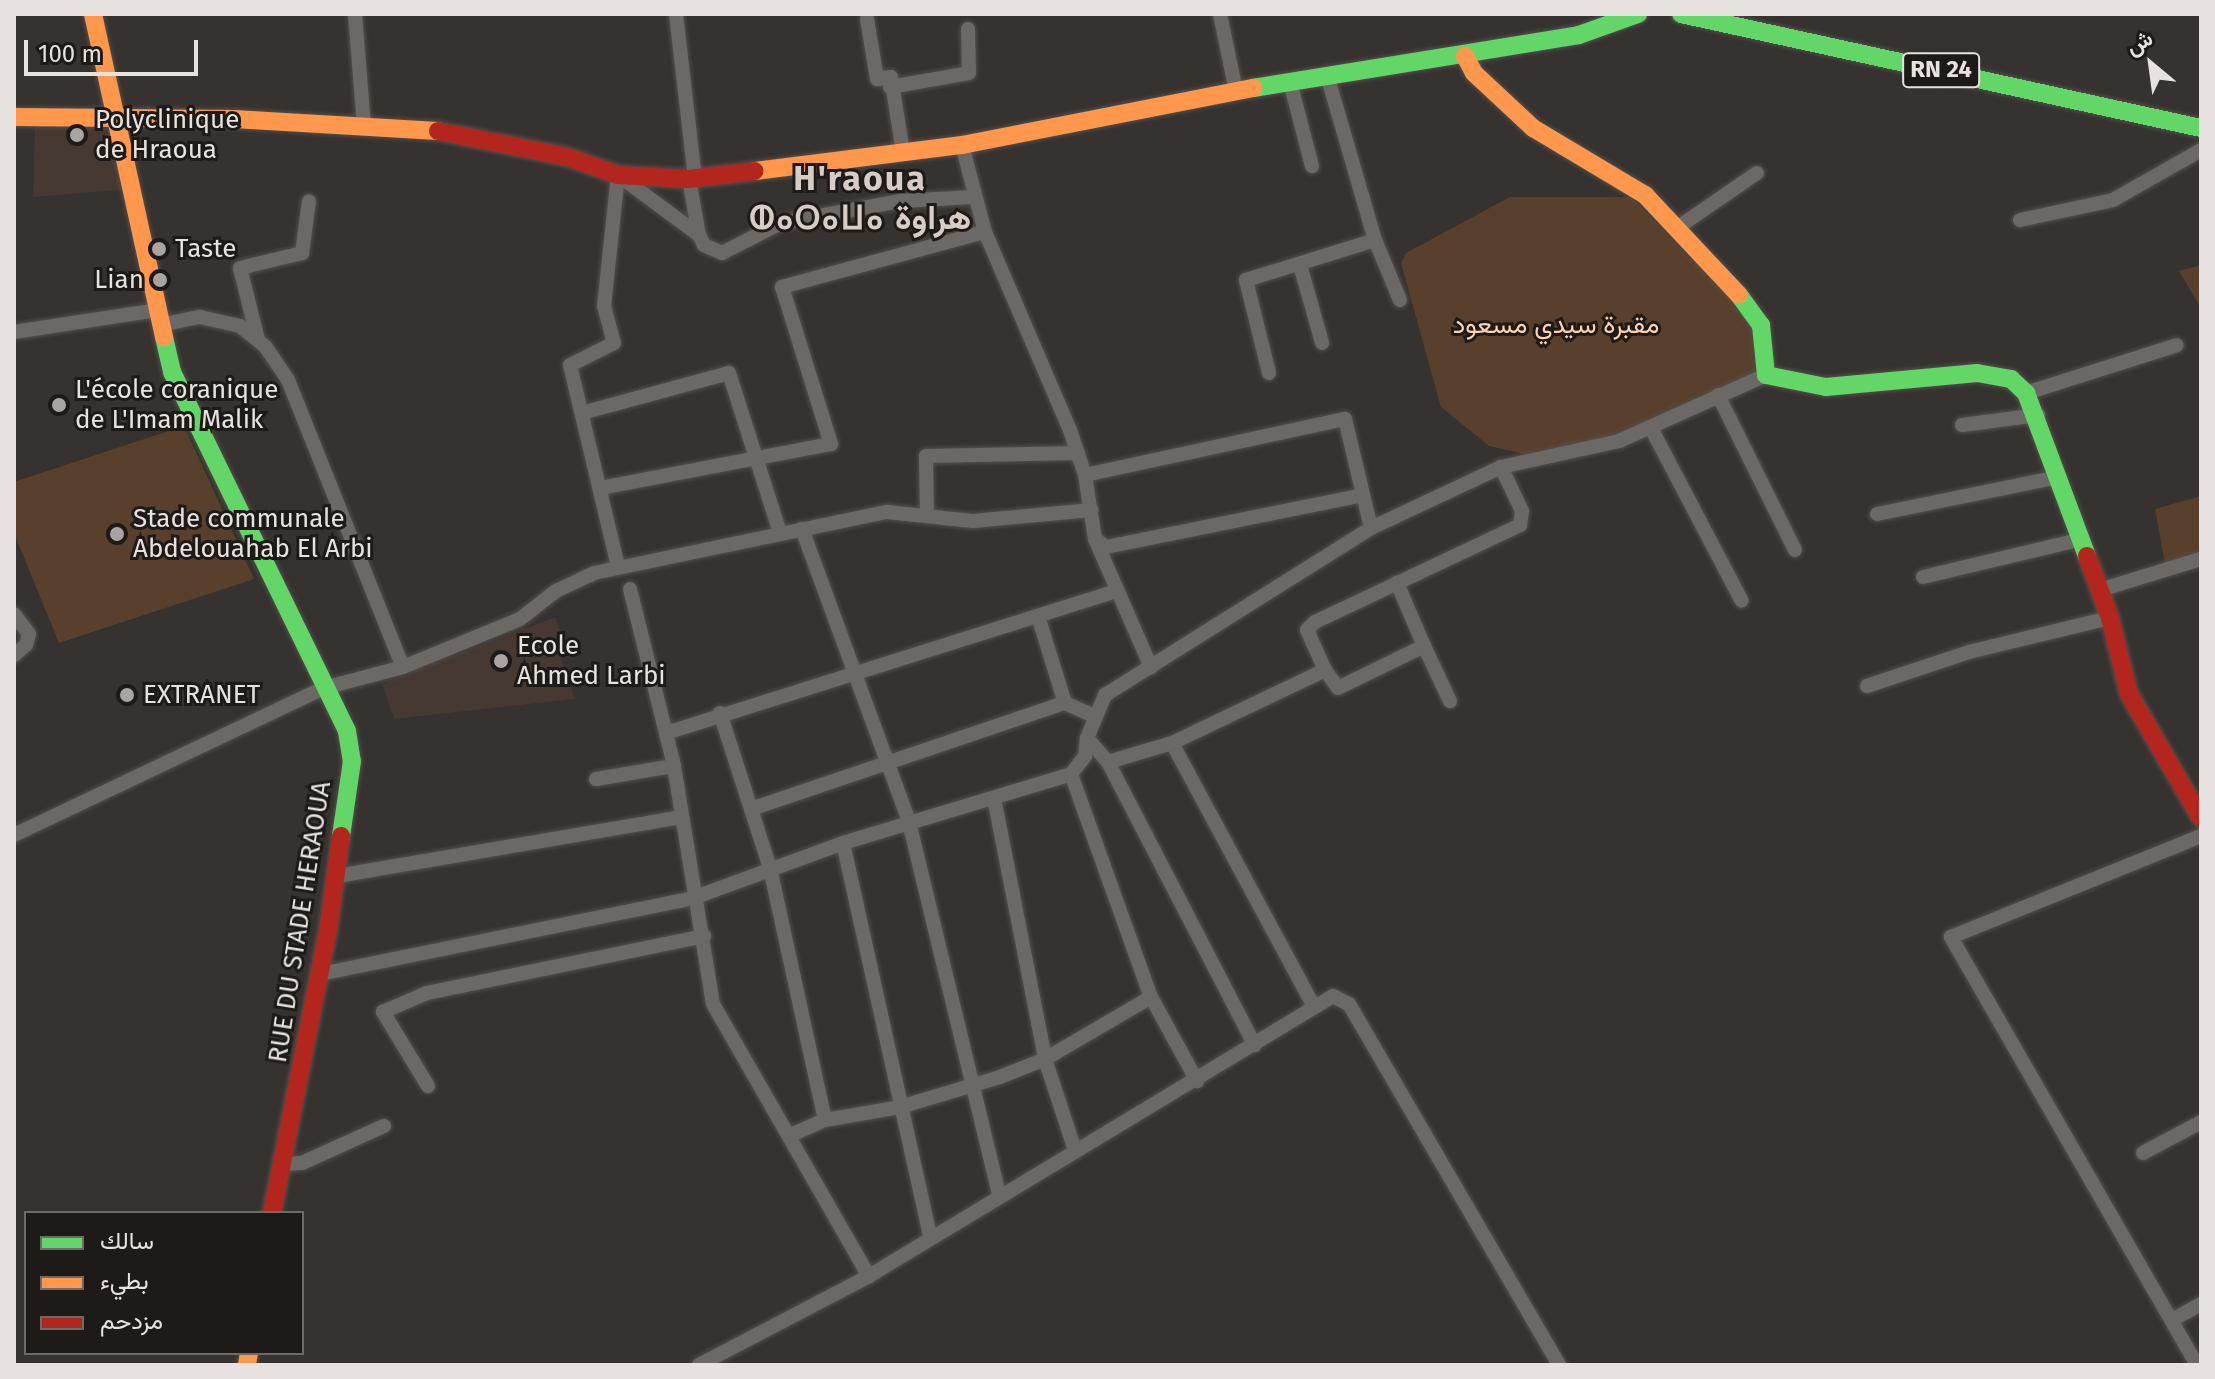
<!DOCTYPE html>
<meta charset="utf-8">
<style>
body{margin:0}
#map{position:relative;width:2215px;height:1379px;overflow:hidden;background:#36322f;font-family:"Fira Sans",Vazirmatn,"Noto Sans Tifinagh",sans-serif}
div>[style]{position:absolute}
.built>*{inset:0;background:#453931}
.green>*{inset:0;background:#59402c}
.roads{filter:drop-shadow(0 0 2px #524f4c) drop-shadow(0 0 2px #524f4c)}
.street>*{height:14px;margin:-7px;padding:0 7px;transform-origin:7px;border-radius:7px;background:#6b6865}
.fast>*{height:18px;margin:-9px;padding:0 9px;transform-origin:9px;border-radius:9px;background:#63d668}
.slow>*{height:18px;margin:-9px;padding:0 9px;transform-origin:9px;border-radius:9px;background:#ff974d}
.jam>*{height:18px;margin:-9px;padding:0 9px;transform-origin:9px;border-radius:9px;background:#b3261e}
.dots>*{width:22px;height:22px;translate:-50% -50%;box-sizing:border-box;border:4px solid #1e1a18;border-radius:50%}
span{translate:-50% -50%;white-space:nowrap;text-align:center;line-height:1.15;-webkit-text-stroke:6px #1e1a18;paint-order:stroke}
.shield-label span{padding:2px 6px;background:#1e1a18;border:2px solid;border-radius:6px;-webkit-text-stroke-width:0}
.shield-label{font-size:24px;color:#e7e2df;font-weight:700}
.poi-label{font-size:26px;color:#e7e2df}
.left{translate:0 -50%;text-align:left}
.right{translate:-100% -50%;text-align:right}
.park-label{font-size:26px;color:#fdd1b0}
.street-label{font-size:26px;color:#e7e2df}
.district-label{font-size:34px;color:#d7cdc6;font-weight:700;letter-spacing:2px}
.frame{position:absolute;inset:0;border:16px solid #e7e2df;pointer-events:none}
.legend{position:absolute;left:24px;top:1211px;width:280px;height:144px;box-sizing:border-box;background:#1e1a18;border:2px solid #6e6a68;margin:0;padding:10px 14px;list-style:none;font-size:24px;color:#e7e2df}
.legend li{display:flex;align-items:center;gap:16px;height:40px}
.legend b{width:40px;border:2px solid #6e6a68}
.north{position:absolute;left:2111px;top:24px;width:80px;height:80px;-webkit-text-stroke:6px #1e1a18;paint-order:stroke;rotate:331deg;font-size:22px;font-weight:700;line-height:32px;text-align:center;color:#e7e2df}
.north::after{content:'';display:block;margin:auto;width:28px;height:36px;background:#e7e2df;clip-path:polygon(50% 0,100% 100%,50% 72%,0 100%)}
.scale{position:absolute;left:24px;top:40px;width:174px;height:36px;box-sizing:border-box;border:4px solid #e7e2df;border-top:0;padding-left:10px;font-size:24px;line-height:28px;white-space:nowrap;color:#e7e2df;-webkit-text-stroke:6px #1e1a18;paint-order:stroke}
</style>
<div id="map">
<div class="built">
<div style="clip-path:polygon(103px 123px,129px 189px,33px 197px,35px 127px)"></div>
<div style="clip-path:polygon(555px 617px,562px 635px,553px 639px,575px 699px,394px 719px,382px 684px)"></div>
</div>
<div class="green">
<div style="clip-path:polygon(1510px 197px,1631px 197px,1693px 261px,1728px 287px,1755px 319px,1761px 359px,1750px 382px,1707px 404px,1547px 459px,1489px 446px,1441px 407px,1401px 263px,1406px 253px)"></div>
<div style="clip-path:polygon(2201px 265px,2201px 308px,2179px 271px)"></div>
<div style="clip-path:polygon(184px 426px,254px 579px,59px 643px,14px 533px,14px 482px)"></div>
<div style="clip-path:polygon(2201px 496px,2201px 554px,2166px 570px,2155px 509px)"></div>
</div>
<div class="roads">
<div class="street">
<div style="left:355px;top:14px;width:113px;rotate:85.4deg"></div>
<div style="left:676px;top:14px;width:165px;rotate:83.4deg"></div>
<div style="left:1220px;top:14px;width:79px;rotate:78.3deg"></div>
<div style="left:867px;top:19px;width:61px;rotate:80.5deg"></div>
<div style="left:877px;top:79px;width:14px;rotate:-8deg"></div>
<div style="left:891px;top:77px;width:76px;rotate:80.9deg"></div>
<div style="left:1327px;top:75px;width:172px;rotate:73.8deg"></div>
<div style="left:1375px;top:240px;width:65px;rotate:67.4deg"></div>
<div style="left:1290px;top:82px;width:87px;rotate:75.3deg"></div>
<div style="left:890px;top:87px;width:80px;rotate:-10deg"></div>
<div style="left:969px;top:73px;width:44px;rotate:-91.3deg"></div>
<div style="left:962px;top:145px;width:90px;rotate:75.2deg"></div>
<div style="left:985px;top:232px;width:215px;rotate:66.8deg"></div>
<div style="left:1070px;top:430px;width:47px;rotate:71.6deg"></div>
<div style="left:1085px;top:475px;width:65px;rotate:81.1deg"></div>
<div style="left:1095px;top:539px;width:14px;rotate:36deg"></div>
<div style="left:1106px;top:547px;width:262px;rotate:-11.4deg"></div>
<div style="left:618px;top:175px;width:132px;rotate:96.1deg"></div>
<div style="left:604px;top:306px;width:38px;rotate:75deg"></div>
<div style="left:614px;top:343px;width:49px;rotate:153.4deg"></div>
<div style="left:570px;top:365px;width:207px;rotate:76.6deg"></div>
<div style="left:618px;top:175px;width:101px;rotate:36.5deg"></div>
<div style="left:699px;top:235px;width:11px;rotate:63deg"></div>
<div style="left:704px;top:245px;width:20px;rotate:24deg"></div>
<div style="left:722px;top:253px;width:66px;rotate:-27deg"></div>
<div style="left:781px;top:223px;width:122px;rotate:-10.4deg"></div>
<div style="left:901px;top:201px;width:72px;rotate:-3.2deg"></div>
<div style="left:689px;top:179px;width:57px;rotate:79.9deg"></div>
<div style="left:2020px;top:220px;width:95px;rotate:-12.1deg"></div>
<div style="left:2113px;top:200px;width:101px;rotate:-29.6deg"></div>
<div style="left:1677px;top:228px;width:97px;rotate:-34.5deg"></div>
<div style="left:1300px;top:265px;width:81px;rotate:74.2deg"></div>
<div style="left:161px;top:325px;width:40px;rotate:-12deg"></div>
<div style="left:200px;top:317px;width:41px;rotate:12.7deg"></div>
<div style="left:240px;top:326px;width:32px;rotate:39deg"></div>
<div style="left:265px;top:346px;width:41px;rotate:55.9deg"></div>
<div style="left:288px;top:380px;width:309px;rotate:68.2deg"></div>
<div style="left:14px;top:332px;width:146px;rotate:-8.7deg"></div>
<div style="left:258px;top:340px;width:74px;rotate:-104deg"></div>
<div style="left:240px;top:268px;width:64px;rotate:-13.6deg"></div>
<div style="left:302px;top:253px;width:52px;rotate:-82.3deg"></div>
<div style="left:1269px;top:373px;width:96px;rotate:-103.9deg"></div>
<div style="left:1246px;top:280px;width:135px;rotate:-17.2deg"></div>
<div style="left:2026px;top:393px;width:158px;rotate:-17.6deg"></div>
<div style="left:1718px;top:395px;width:173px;rotate:63.6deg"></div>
<div style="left:582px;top:413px;width:152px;rotate:-15.2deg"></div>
<div style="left:729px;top:373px;width:168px;rotate:72.3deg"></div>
<div style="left:1962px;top:425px;width:77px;rotate:-7.5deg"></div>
<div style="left:1651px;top:428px;width:195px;rotate:62.3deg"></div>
<div style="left:1085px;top:475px;width:266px;rotate:-12.2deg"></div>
<div style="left:1345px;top:419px;width:112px;rotate:76.6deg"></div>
<div style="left:600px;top:488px;width:235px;rotate:-10.8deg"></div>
<div style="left:831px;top:444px;width:164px;rotate:-107.3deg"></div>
<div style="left:782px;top:287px;width:210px;rotate:-15.2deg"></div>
<div style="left:1877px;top:514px;width:186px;rotate:-11.5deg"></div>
<div style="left:927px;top:516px;width:60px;rotate:-91deg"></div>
<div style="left:926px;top:456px;width:152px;rotate:-1.1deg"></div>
<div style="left:802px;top:529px;width:312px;rotate:69.9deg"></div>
<div style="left:909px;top:822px;width:382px;rotate:76.4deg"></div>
<div style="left:1095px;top:539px;width:140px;rotate:66.4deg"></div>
<div style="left:1923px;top:577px;width:164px;rotate:-13.4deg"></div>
<div style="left:630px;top:589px;width:182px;rotate:76deg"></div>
<div style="left:2100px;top:590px;width:106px;rotate:-17.1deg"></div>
<div style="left:14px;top:614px;width:25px;rotate:53deg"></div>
<div style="left:29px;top:634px;width:11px;rotate:105deg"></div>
<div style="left:26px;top:645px;width:16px;rotate:140deg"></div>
<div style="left:1038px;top:616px;width:91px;rotate:72.8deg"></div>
<div style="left:1424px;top:646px;width:61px;rotate:64.7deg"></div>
<div style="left:1325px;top:670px;width:22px;rotate:54deg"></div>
<div style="left:1338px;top:688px;width:96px;rotate:-26deg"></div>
<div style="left:1424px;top:646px;width:69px;rotate:-113.2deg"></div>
<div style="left:1867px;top:686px;width:108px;rotate:-18.4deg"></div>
<div style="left:1969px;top:652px;width:145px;rotate:-13.6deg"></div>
<div style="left:720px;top:713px;width:163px;rotate:72.1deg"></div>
<div style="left:770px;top:868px;width:258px;rotate:77.7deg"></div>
<div style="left:666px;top:733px;width:469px;rotate:-17.5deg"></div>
<div style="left:1087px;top:738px;width:32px;rotate:49deg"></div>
<div style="left:1108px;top:762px;width:319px;rotate:62.6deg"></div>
<div style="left:1172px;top:743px;width:300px;rotate:61.7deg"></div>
<div style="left:1108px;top:762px;width:67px;rotate:-16.5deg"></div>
<div style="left:1172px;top:743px;width:170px;rotate:-25.5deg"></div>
<div style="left:1325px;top:670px;width:44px;rotate:-114.2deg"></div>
<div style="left:1307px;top:630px;width:11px;rotate:-45deg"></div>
<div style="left:1315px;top:622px;width:227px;rotate:-25.3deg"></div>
<div style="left:1520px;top:525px;width:14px;rotate:-82deg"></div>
<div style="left:1522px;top:511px;width:49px;rotate:-115.5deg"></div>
<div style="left:1071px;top:774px;width:237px;rotate:70.3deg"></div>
<div style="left:1151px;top:997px;width:96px;rotate:61.3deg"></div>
<div style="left:596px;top:779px;width:79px;rotate:-9.5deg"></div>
<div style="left:674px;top:766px;width:241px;rotate:80.7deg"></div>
<div style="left:713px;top:1004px;width:314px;rotate:60.2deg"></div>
<div style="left:994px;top:798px;width:266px;rotate:78.9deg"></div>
<div style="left:1045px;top:1059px;width:96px;rotate:71.8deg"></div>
<div style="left:751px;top:809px;width:331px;rotate:-18.7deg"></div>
<div style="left:1065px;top:703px;width:34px;rotate:24deg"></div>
<div style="left:14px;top:835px;width:343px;rotate:-25.4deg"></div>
<div style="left:324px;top:688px;width:82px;rotate:-14.9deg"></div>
<div style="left:403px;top:667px;width:126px;rotate:-22.3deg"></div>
<div style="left:520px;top:619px;width:46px;rotate:-37.9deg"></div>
<div style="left:556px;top:591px;width:42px;rotate:-25.3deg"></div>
<div style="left:594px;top:573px;width:299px;rotate:-11.8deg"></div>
<div style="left:887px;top:512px;width:86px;rotate:6deg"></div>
<div style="left:973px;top:521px;width:119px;rotate:-5.3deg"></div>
<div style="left:843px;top:843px;width:402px;rotate:77.5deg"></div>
<div style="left:337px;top:876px;width:349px;rotate:-9.7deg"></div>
<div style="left:320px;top:974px;width:381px;rotate:-11.5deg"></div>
<div style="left:693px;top:898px;width:160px;rotate:-20.1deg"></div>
<div style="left:843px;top:843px;width:238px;rotate:-16.8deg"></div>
<div style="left:1071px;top:774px;width:23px;rotate:-52deg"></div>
<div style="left:1085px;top:756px;width:18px;rotate:-84deg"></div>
<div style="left:1087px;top:738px;width:47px;rotate:-67.3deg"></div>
<div style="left:1105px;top:695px;width:314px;rotate:-32.1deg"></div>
<div style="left:1371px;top:528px;width:144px;rotate:-25.1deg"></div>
<div style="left:1501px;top:467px;width:121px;rotate:-12.4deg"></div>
<div style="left:1619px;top:441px;width:161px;rotate:-24.2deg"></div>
<div style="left:428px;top:1086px;width:87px;rotate:-121.3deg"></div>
<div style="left:383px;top:1012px;width:48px;rotate:-23.4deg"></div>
<div style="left:427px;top:993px;width:283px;rotate:-11.6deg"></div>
<div style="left:791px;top:1135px;width:37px;rotate:-24deg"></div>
<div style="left:825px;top:1120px;width:76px;rotate:-9.8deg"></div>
<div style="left:900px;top:1107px;width:104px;rotate:-16.7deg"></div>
<div style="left:1000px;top:1077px;width:48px;rotate:-21.8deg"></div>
<div style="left:1045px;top:1059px;width:123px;rotate:-30.3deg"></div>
<div style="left:2143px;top:1153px;width:66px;rotate:-28.1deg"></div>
<div style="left:284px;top:1164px;width:18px;rotate:-3deg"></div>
<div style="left:302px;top:1163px;width:90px;rotate:-24.3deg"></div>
<div style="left:2172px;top:1320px;width:33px;rotate:-29deg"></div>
<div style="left:699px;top:1365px;width:192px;rotate:-27.6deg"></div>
<div style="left:869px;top:1276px;width:542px;rotate:-31.11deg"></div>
<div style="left:1333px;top:996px;width:18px;rotate:27deg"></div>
<div style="left:1349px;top:1004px;width:418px;rotate:59.8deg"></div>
<div style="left:2197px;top:1365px;width:494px;rotate:-119.9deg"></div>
<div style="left:1951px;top:937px;width:270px;rotate:-22deg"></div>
</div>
<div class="fast">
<div style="left:1681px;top:14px;width:532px;rotate:12.37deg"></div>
<div style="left:1253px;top:88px;width:330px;rotate:-9.2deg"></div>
<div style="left:1579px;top:35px;width:63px;rotate:-19.6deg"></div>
<div style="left:1739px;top:295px;width:37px;rotate:54deg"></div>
<div style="left:1761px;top:325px;width:50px;rotate:84.3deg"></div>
<div style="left:1766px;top:375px;width:61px;rotate:11.3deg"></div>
<div style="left:1826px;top:387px;width:152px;rotate:-5.3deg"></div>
<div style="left:1977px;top:373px;width:35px;rotate:10deg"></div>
<div style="left:2011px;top:379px;width:21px;rotate:43deg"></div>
<div style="left:2026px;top:393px;width:174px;rotate:69.5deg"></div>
<div style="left:164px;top:337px;width:36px;rotate:77deg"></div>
<div style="left:172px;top:372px;width:399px;rotate:64deg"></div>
<div style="left:347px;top:731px;width:30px;rotate:81deg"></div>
<div style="left:352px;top:761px;width:76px;rotate:98.3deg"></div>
</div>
<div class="slow">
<div style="left:93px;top:14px;width:331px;rotate:77.6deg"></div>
<div style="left:1465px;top:56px;width:19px;rotate:62deg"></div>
<div style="left:1474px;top:73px;width:81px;rotate:43deg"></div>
<div style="left:1533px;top:128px;width:131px;rotate:30.9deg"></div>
<div style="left:1645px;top:195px;width:137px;rotate:46.8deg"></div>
<div style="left:14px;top:117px;width:220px;rotate:0.5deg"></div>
<div style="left:234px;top:119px;width:204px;rotate:3.4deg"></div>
<div style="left:755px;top:171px;width:209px;rotate:-7.2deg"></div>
<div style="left:962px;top:145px;width:297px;rotate:-11.1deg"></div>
<div style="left:247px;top:1365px;width:12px;rotate:-81deg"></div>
</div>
<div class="jam">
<div style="left:438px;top:131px;width:133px;rotate:11.3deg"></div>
<div style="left:568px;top:157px;width:53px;rotate:19.8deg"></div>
<div style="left:618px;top:175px;width:71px;rotate:3.2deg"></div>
<div style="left:689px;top:179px;width:66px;rotate:-6.9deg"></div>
<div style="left:2087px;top:556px;width:66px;rotate:69.6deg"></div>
<div style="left:2110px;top:618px;width:78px;rotate:76deg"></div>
<div style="left:2129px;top:694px;width:143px;rotate:59.9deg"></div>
<div style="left:272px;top:1213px;width:288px;rotate:-78.8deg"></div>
<div style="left:328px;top:931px;width:96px;rotate:-82.2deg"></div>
</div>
</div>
<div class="dots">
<div style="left:77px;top:135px;background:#a9a4a1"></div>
<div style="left:159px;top:249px;background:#a9a4a1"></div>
<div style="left:160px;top:280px;background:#a9a4a1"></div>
<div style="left:59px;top:405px;background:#a9a4a1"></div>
<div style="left:117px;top:534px;background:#a9a4a1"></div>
<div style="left:501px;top:661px;background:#a9a4a1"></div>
<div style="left:127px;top:695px;background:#a9a4a1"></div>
</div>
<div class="shield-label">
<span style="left:1941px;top:70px">RN 24</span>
</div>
<div class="poi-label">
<span class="left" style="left:95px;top:135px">Polyclinique<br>de Hraoua</span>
<span class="left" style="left:175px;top:249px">Taste</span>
<span class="right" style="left:144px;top:280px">Lian</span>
<span class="left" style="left:75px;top:405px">L'école coranique<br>de L'Imam Malik</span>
<span class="left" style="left:133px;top:534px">Stade communale<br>Abdelouahab El Arbi</span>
<span class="left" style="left:517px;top:661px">Ecole<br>Ahmed Larbi</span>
<span class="left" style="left:143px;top:695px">EXTRANET</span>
</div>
<div class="park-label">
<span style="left:1556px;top:325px">مقبرة سيدي مسعود</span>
</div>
<div class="street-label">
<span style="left:300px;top:922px;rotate:-81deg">RUE DU STADE HERAOUA</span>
</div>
<div class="district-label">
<span style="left:860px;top:198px">H'raoua<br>ⵀⴰⵔⴰⵡⴰ هراوة</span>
</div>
<div class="frame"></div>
<ul class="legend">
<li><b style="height:10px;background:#63d668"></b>سالك</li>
<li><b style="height:10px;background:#ff974d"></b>بطيء</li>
<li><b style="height:10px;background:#b3261e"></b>مزدحم</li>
</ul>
<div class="north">ش</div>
<div class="scale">100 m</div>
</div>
